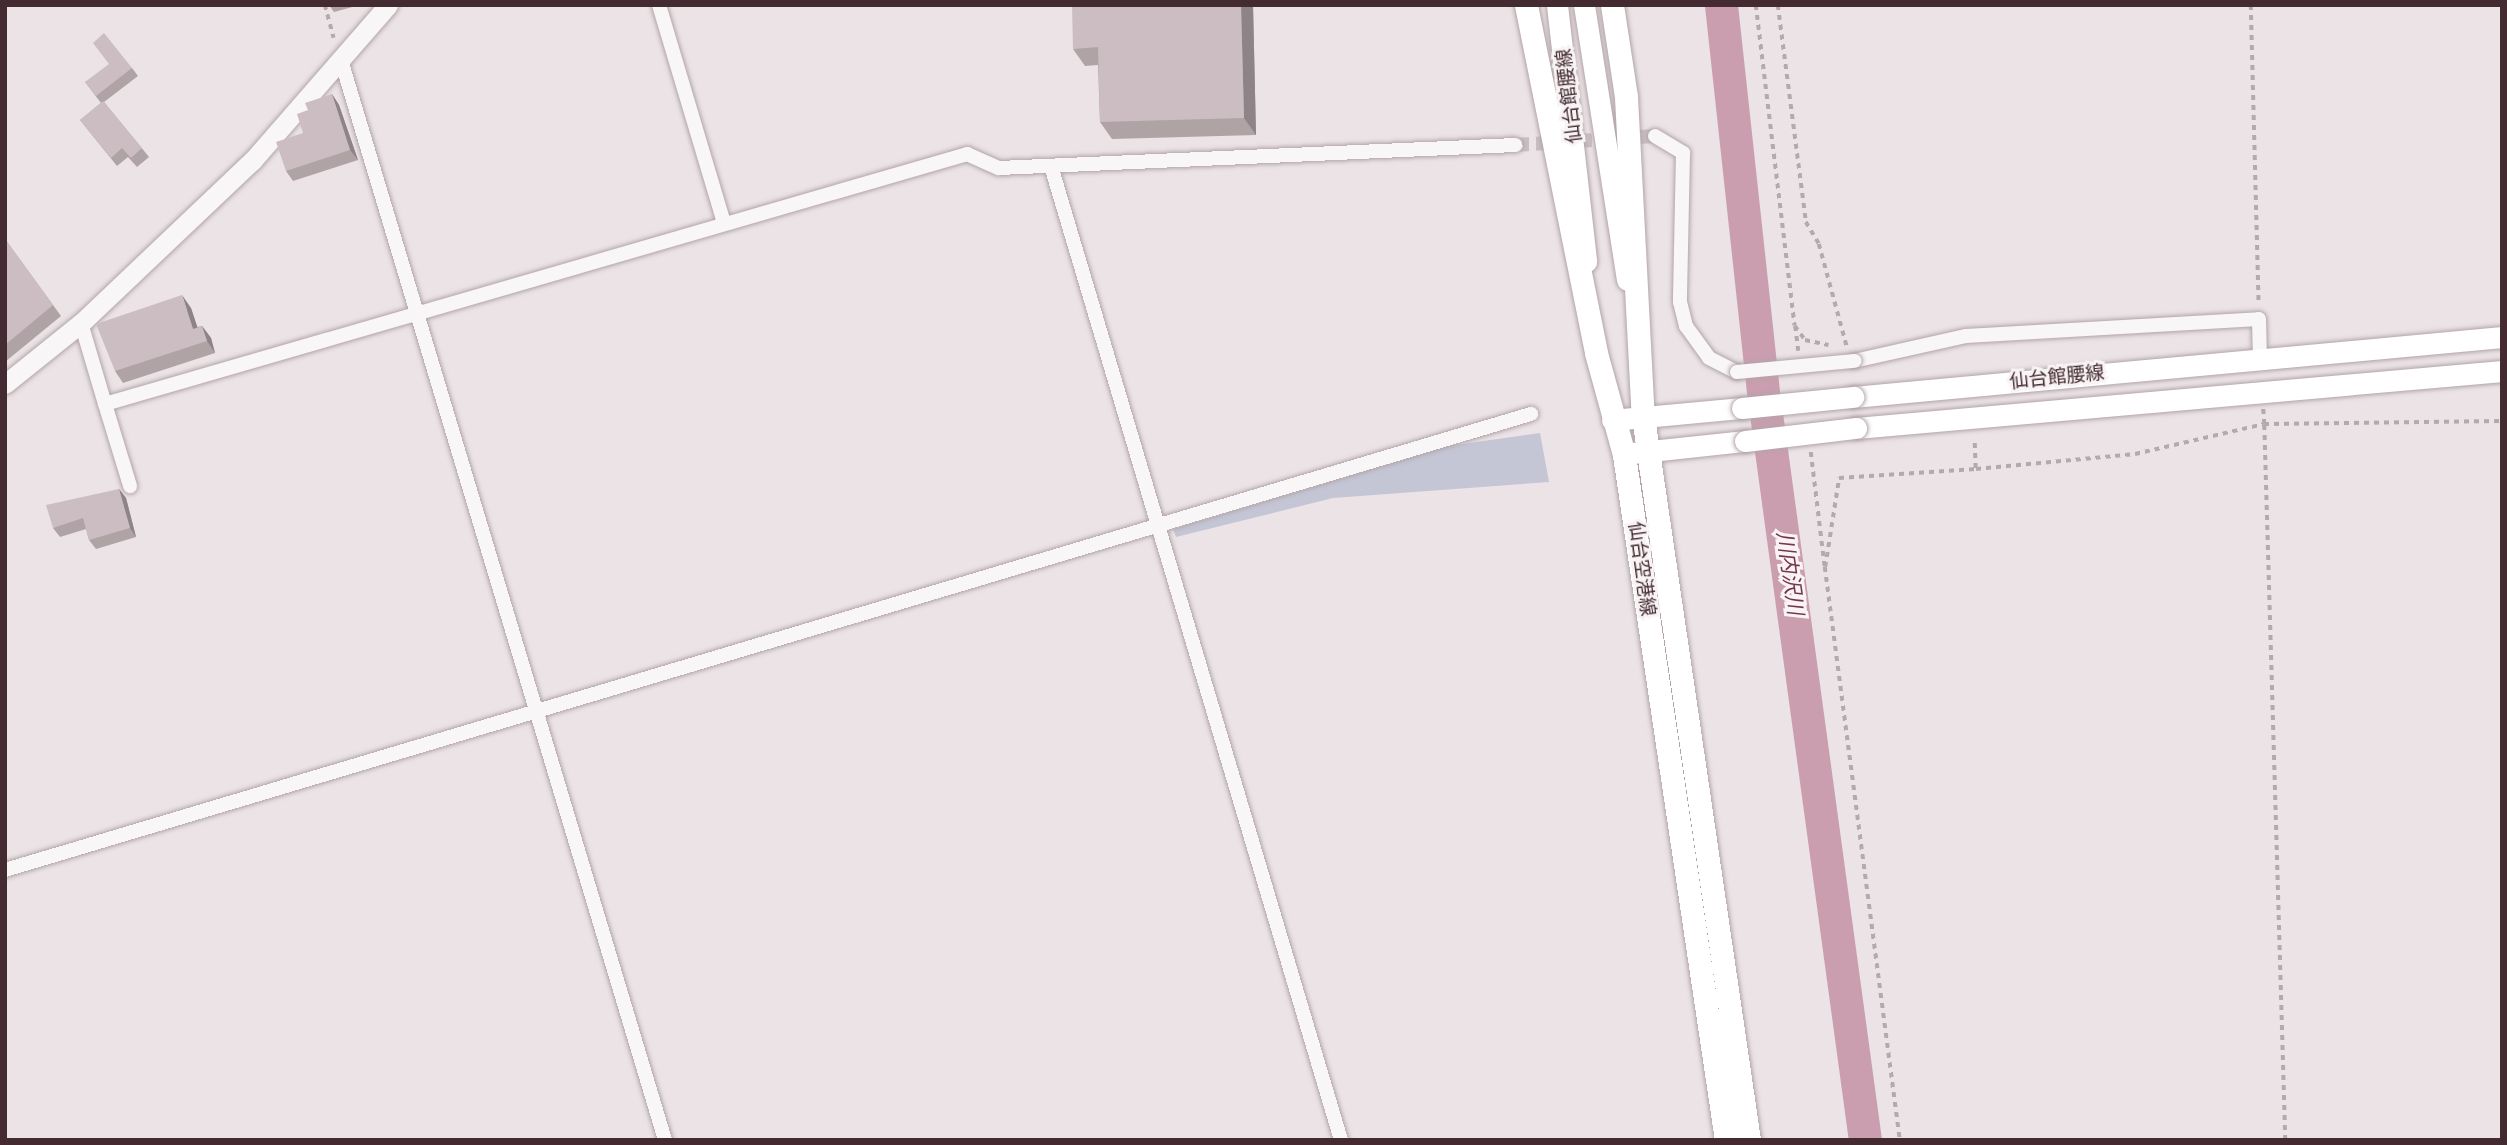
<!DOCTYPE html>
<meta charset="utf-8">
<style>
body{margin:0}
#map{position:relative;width:2507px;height:1145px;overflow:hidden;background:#ebe3e5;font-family:"Open Sans","Noto Sans JP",sans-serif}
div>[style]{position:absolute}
.green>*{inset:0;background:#c4c6d5}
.river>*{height:33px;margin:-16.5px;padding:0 16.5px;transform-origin:16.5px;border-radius:16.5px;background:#ca9eaf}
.minor-tunnel>*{height:14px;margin-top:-7px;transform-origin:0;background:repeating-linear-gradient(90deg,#c9bec1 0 14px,transparent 0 21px)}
.path>*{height:3.5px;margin-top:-1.75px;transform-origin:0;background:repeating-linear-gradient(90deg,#b4a9ac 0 5px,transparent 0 10px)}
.roads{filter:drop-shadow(0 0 2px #b2a4a8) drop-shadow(0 0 2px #b2a4a8)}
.minor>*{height:14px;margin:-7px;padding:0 7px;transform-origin:7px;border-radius:7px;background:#f9f6f7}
.tertiary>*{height:19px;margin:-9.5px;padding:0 9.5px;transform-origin:9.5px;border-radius:9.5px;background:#f9f6f7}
.secondary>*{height:21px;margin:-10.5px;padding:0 10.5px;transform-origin:10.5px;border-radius:10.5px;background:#fff}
.primary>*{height:23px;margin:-11.5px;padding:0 11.5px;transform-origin:11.5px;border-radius:11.5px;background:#fff}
.bridges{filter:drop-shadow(0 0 2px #b2a4a8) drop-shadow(0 0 2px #b2a4a8)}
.minor-bridge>*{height:14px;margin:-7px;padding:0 7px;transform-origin:7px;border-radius:7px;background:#f9f6f7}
.secondary-bridge>*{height:21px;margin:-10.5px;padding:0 10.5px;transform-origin:10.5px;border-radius:10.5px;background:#fff}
.wall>*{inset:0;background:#afa3a6}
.shaded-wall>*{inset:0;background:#8e8487}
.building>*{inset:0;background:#cbbdc1}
span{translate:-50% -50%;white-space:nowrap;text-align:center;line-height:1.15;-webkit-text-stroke:6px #f8f3f4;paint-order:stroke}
.street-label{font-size:19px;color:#432b31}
.water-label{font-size:21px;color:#77354b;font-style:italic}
.frame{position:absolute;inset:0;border:7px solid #432b31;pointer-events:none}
</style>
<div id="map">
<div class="green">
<div style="clip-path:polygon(1540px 433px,1549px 482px,1333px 498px,1176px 537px,1173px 529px,1448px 446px)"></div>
</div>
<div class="river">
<div style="left:1721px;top:5px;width:396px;rotate:83.8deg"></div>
<div style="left:1764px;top:399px;width:748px;rotate:82.24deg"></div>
</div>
<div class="minor-tunnel">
<div style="left:1515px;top:145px;width:140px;rotate:-3.7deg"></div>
</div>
<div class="path">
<div style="left:325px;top:5px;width:34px;rotate:75deg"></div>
<div style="left:1756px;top:5px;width:323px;rotate:83.1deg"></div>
<div style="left:1778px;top:5px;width:219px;rotate:82.6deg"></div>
<div style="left:1806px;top:222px;width:26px;rotate:59deg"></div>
<div style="left:1819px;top:244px;width:107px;rotate:74.8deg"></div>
<div style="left:2251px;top:5px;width:299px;rotate:88.5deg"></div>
<div style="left:1798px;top:351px;width:25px;rotate:-97deg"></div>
<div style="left:1795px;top:326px;width:17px;rotate:54deg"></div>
<div style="left:1805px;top:340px;width:24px;rotate:12deg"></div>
<div style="left:1975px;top:443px;width:26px;rotate:88deg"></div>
<div style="left:1976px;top:469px;width:160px;rotate:-5.4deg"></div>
<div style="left:2135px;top:454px;width:132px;rotate:-13.1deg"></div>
<div style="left:2264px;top:424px;width:15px;rotate:-94deg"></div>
<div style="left:1811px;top:452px;width:116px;rotate:83.1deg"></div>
<div style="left:1825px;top:567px;width:90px;rotate:-81.1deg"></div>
<div style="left:1839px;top:478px;width:137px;rotate:-3.8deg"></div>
<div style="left:1825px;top:567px;width:578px;rotate:82.54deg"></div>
<div style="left:2285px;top:1140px;width:716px;rotate:-91.68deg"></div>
<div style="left:2264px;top:424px;width:238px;rotate:-0.7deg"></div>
</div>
<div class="roads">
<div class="minor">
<div style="left:659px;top:5px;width:224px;rotate:73.4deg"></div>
<div style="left:341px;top:60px;width:1128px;rotate:73.3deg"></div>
<div style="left:1655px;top:136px;width:33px;rotate:31deg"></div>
<div style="left:1683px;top:153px;width:149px;rotate:91.2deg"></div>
<div style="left:1680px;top:302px;width:25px;rotate:76deg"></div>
<div style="left:1686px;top:326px;width:39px;rotate:54deg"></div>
<div style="left:1709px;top:358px;width:31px;rotate:27deg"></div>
<div style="left:1051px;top:166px;width:1016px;rotate:73.42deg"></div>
<div style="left:81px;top:323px;width:84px;rotate:73.5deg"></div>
<div style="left:105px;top:404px;width:898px;rotate:-16.17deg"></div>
<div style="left:967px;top:154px;width:35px;rotate:24deg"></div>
<div style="left:999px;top:168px;width:517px;rotate:-2.55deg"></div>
<div style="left:1854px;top:361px;width:115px;rotate:-12.6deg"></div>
<div style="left:1966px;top:336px;width:293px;rotate:-3.3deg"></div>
<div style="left:2259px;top:319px;width:41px;rotate:88.6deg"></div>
<div style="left:105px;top:404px;width:86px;rotate:73deg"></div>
<div style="left:5px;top:870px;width:1593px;rotate:-16.64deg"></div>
</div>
<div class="tertiary">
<div style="left:5px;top:384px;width:97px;rotate:-38.8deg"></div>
<div style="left:81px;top:323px;width:236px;rotate:-43.5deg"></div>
<div style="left:252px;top:161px;width:207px;rotate:-48.9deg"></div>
</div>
<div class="secondary">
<div style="left:1557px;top:5px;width:258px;rotate:83.5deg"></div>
<div style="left:1584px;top:5px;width:278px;rotate:81.1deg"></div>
<div style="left:1853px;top:397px;width:652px;rotate:-5.28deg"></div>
<div style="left:1612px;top:420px;width:131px;rotate:-5.3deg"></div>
<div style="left:1856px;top:428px;width:649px;rotate:-5.04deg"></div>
<div style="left:1632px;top:453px;width:114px;rotate:-6.1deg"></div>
</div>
<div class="primary">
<div style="left:1526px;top:5px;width:355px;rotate:78.6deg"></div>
<div style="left:1596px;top:353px;width:106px;rotate:74.6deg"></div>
<div style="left:1624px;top:455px;width:693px;rotate:81.53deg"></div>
<div style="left:1612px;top:5px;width:93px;rotate:81.3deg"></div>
<div style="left:1626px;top:97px;width:320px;rotate:87deg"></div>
<div style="left:1643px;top:417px;width:731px;rotate:81.66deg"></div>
</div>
</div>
<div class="bridges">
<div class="minor-bridge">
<div style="left:1737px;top:372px;width:118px;rotate:-5.4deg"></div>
</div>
<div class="secondary-bridge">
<div style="left:1742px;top:408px;width:112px;rotate:-5.7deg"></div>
<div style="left:1745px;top:441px;width:112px;rotate:-6.7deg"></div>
</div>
</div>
<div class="wall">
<div style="clip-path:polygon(329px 5px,356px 5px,356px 6px,334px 12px)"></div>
<div style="clip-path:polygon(1253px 5px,1256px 135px,1112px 139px,1100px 122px,1098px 65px,1085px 66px,1073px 49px)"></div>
<div style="clip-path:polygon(132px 68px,138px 76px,104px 102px,149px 157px,137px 167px,128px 157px,117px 166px,80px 120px,101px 103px,85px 82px)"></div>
<div style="clip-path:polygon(332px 94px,339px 105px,358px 160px,293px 181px,286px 171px,303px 133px,308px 110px)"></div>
<div style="clip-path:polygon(5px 239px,61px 316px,5px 362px)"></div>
<div style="clip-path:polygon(191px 308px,197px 327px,202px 326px,211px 338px,215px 353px,123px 383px,115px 371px)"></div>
<div style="clip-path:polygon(119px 489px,126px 498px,136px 537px,96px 549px,89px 540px,86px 529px,60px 537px,53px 528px)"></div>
</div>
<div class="shaded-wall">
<div style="clip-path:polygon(1241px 5px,1253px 5px,1256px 135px,1244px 118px)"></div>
<div style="clip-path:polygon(332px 94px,339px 105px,358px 160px,350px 150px)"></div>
<div style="clip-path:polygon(182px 295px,191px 308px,202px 341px,193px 329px)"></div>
<div style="clip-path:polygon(202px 326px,211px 338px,215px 353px,207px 341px)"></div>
<div style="clip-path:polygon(119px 489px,126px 498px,136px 537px,130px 528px)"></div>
</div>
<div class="building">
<div style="clip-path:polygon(1072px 5px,1241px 5px,1244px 118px,1100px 122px,1098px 47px,1073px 49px)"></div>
<div style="clip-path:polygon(104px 33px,132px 68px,96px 96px,85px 82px,109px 64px,93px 43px)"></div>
<div style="clip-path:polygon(332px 94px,350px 150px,286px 171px,276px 142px,303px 133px,297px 114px,308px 110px,305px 103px)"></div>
<div style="clip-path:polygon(103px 101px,142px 148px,131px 158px,122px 148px,111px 158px,80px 120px)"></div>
<div style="clip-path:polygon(5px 239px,53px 305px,5px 345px)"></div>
<div style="clip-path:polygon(182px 295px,193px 329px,202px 326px,207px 341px,115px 371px,96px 324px)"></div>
<div style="clip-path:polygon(119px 489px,130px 528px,89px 540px,83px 518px,53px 528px,46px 505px)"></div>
</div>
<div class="street-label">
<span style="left:1569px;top:96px;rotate:-97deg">仙台館腰線</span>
<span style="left:2057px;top:377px;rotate:-6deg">仙台館腰線</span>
<span style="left:1642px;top:569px;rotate:82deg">仙台空港線</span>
</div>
<div class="water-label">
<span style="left:1791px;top:573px;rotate:82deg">川内沢川</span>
</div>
<div class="frame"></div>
</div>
